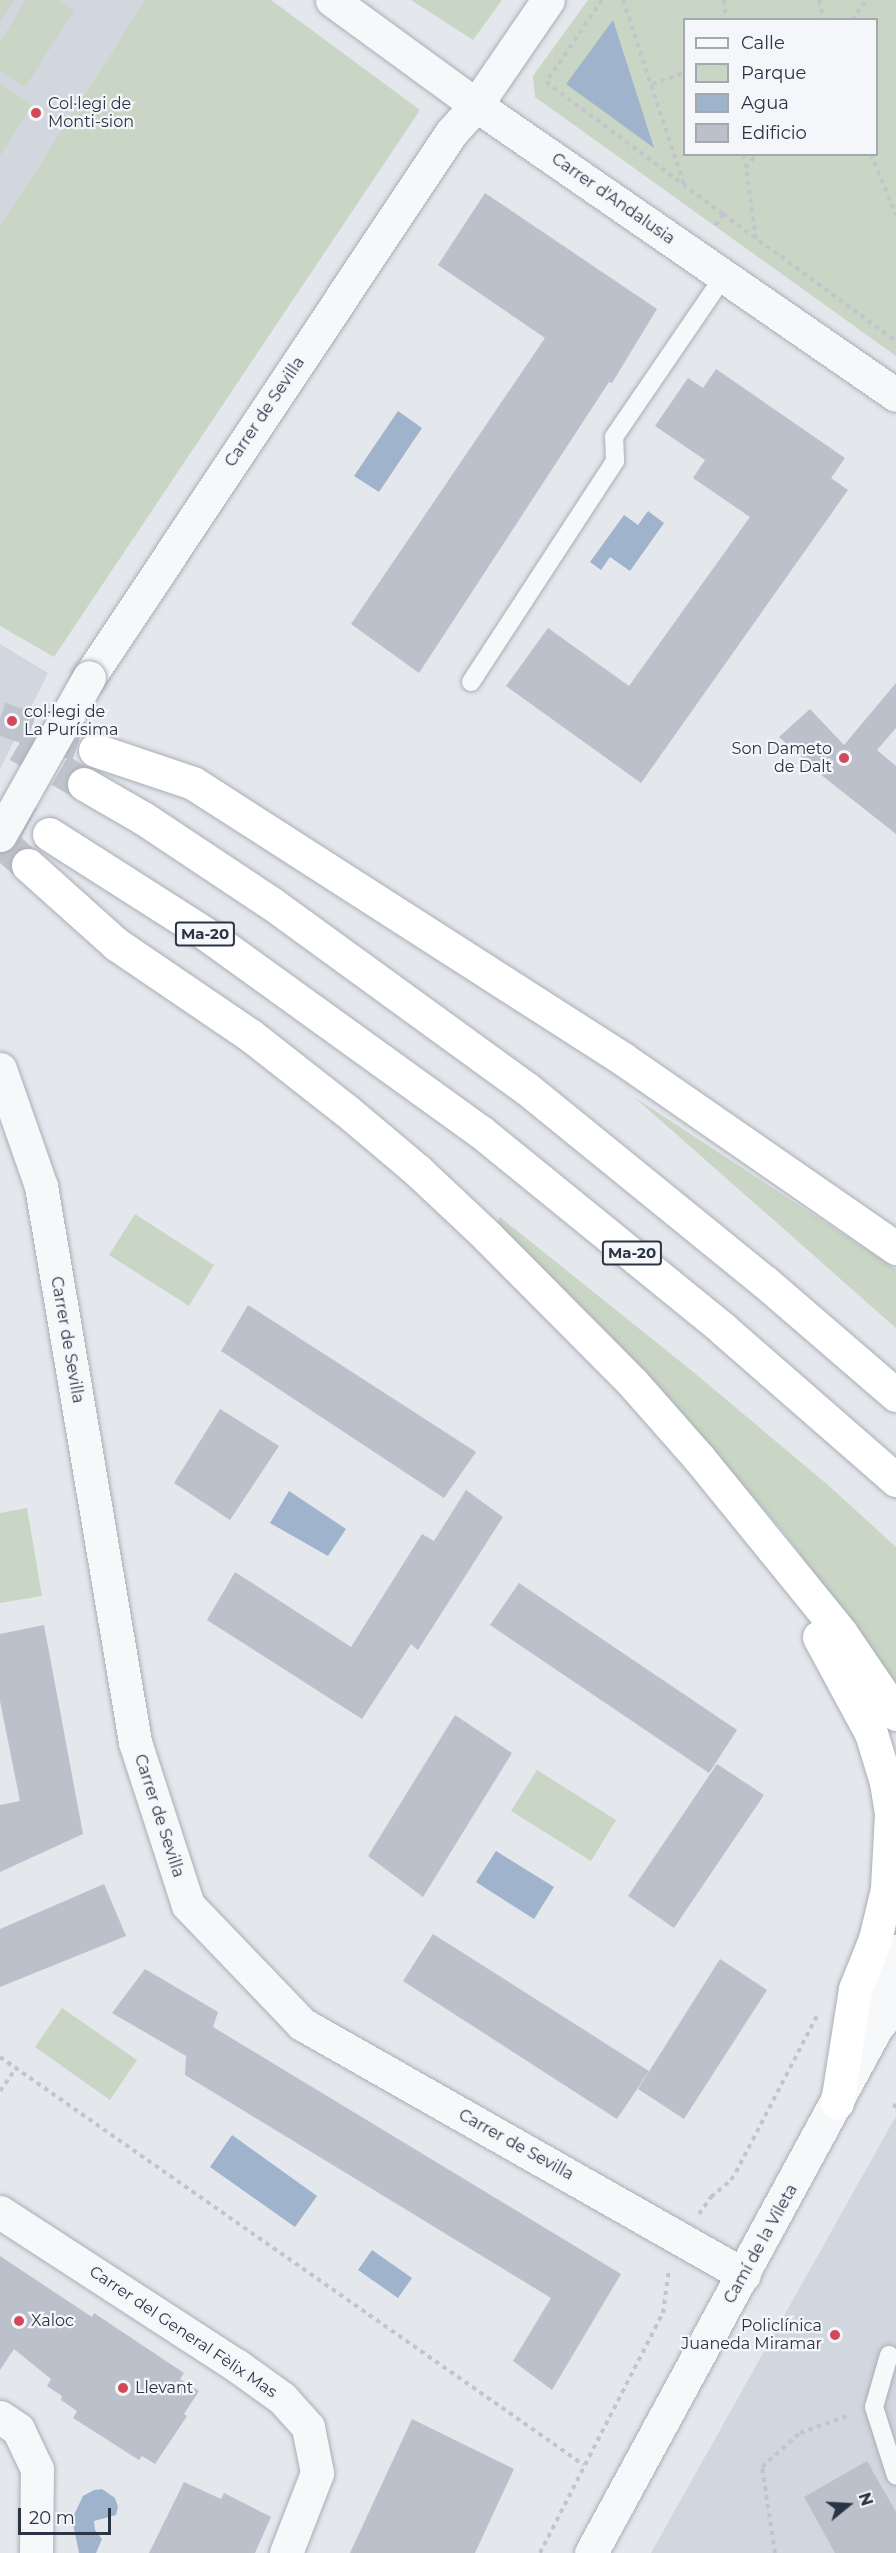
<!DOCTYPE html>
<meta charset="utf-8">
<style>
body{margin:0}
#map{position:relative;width:896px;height:2553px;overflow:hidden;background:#e4e7ec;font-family:Montserrat,sans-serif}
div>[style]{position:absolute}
.built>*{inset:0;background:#d2d6de}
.green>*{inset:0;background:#c9d6c5}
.water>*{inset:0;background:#9fb4cc}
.building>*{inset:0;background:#bbc0ca}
.motorway-tunnel>*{height:33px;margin-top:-16.5px;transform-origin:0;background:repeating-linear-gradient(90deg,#bfc3cb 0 33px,transparent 0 49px)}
.path>*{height:4px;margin-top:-2px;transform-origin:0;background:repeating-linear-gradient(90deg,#c2c5cb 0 4.5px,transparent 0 9px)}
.roads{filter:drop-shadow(0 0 2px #a9aeb7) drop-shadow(0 0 2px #a9aeb7)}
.service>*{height:18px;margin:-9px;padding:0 9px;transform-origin:9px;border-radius:9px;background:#f7f8fa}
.minor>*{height:33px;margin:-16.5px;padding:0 16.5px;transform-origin:16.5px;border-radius:16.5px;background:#f7f8fa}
.tertiary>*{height:33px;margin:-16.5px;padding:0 16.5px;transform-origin:16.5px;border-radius:16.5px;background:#f7f8fa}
.motorway>*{height:33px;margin:-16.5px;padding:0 16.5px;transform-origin:16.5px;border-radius:16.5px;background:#fff}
.bridges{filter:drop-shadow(0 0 2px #a9aeb7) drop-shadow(0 0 2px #a9aeb7)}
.minor-bridge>*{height:33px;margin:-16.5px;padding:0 16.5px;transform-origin:16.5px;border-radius:16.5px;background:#f7f8fa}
.dots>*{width:16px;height:16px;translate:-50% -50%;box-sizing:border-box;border:3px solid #f4f6f9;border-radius:50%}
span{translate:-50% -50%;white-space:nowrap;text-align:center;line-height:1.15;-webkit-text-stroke:4.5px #f4f6f9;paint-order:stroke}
.shield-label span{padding:2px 4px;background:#f4f6f9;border:2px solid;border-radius:4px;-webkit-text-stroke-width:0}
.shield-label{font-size:15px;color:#2b3445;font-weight:700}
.poi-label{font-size:16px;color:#2b3445}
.left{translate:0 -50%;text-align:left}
.right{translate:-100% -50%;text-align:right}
.street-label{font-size:16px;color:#2b3445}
.legend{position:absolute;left:683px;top:18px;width:195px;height:138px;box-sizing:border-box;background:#f4f6f9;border:2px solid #a4a8b1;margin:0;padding:8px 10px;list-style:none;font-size:18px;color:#2b3445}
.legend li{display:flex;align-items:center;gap:12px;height:30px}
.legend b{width:30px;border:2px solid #a4a8b1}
.north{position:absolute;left:818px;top:2475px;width:60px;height:60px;-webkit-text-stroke:4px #f4f6f9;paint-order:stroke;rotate:72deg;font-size:16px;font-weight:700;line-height:24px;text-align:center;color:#2b3445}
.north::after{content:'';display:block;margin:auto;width:21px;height:27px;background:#2b3445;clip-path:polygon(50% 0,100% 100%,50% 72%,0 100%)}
.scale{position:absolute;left:18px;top:2508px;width:93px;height:27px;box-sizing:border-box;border:3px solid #2b3445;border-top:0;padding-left:8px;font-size:18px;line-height:21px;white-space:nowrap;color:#2b3445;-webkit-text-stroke:4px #f4f6f9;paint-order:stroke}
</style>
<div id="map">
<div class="built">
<div style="clip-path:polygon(0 0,145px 0,0 226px)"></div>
<div style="clip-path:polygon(0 644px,48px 673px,0 769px)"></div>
<div style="clip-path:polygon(896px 2116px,896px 2553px,651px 2553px)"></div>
</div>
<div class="green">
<div style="clip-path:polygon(0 0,14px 0,0 23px)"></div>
<div style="clip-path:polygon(26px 0,59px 0,75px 10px,25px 87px,0 71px,0 41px)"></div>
<div style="clip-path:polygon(145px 0,271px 0,420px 110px,54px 657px,0 626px,0 226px)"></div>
<div style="clip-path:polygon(411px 0,502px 0,473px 40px)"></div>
<div style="clip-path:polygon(evenodd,588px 0,896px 0,896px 356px,535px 97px,533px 76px,588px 0,684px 20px,876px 20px,876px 154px,684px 154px,684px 20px)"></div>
<div style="clip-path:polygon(0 84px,33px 105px,0 156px)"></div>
<div style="clip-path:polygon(634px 1097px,896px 1269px,896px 1328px)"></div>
<div style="clip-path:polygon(135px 1214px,214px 1265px,189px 1306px,109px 1255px)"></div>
<div style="clip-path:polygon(500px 1217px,692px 1371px,828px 1485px,896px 1547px,896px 1683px,782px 1530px,706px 1442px,497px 1223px)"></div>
<div style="clip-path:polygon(27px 1508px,42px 1596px,0 1603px,0 1513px)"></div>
<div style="clip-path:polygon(537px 1770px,616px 1820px,591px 1861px,511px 1811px)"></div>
<div style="clip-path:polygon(62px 2008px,137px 2060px,110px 2100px,35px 2047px)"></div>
</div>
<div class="water">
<div style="clip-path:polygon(613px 20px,654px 148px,566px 84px)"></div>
<div style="clip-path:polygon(398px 411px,422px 428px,379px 492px,354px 476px)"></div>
<div style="clip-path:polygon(648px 511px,664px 523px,630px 571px,610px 557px,601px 570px,590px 562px,624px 515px,638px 525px)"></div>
<div style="clip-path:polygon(289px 1491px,346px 1529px,328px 1556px,270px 1523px)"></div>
<div style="clip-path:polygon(496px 1851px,554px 1887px,534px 1919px,476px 1882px)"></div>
<div style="clip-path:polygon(232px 2135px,317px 2196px,295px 2227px,210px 2167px)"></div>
<div style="clip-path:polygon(372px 2250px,412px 2278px,398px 2298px,358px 2270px)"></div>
<div style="clip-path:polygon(102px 2489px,115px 2498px,118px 2507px,116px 2515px,94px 2521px,95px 2530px,102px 2539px,96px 2553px,79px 2553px,72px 2519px,83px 2496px,94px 2490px)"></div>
</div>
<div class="building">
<div style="clip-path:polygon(485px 193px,657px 309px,612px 383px,609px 382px,419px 673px,351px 624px,545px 338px,438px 265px)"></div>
<div style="clip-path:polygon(716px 369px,845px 458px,831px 478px,848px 490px,641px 783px,506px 686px,548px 628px,629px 686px,750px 517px,693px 478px,705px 460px,655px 426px,688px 378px,703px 388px)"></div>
<div style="clip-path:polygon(896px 683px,896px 728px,877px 750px,896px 766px,896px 834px,820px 774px,779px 737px,810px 709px,844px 745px)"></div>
<div style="clip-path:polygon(248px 1305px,476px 1452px,444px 1498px,221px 1351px)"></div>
<div style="clip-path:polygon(220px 1409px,279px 1446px,230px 1520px,174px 1483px)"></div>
<div style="clip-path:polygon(466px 1490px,503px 1517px,418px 1650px,411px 1644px,362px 1719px,207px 1620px,235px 1572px,351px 1647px,422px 1534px,434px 1541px)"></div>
<div style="clip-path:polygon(519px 1583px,737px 1730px,709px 1773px,490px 1625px)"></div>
<div style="clip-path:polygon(44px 1625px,83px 1834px,0 1872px,0 1805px,20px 1801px,0 1701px,0 1634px)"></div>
<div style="clip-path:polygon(455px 1715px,512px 1753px,423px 1897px,368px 1856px)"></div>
<div style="clip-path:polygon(717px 1764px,764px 1795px,674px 1928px,628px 1896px)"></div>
<div style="clip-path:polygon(104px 1884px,126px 1936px,0 1987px,0 1929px)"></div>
<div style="clip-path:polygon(433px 1934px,649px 2071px,617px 2119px,403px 1981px)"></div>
<div style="clip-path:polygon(720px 1959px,767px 1990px,684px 2119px,638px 2089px)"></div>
<div style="clip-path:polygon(145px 1969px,218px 2012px,213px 2027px,621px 2274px,552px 2390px,513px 2361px,551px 2298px,185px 2075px,186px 2056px,112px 2013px)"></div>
<div style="clip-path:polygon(0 2256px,92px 2317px,94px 2313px,184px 2373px,180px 2379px,199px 2391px,184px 2414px,187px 2416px,155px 2464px,142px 2456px,139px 2460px,73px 2418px,77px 2411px,61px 2400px,62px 2396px,47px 2386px,51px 2379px,14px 2349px,0 2370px)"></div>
<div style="clip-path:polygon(412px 2419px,514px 2469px,475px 2553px,350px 2553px)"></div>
<div style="clip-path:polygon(867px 2461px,896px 2512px,896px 2553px,835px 2553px,804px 2497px)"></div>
<div style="clip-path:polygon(184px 2482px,221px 2499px,224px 2493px,271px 2517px,255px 2553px,149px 2553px)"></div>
</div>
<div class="motorway-tunnel">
<div style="left:0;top:718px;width:100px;rotate:18.6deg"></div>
<div style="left:18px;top:745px;width:77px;rotate:30.6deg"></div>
<div style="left:0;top:807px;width:56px;rotate:28.9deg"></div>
<div style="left:0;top:840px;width:38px;rotate:42deg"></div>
</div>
<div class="path">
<div style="left:602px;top:0;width:99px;rotate:124.3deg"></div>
<div style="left:546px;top:82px;width:221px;rotate:36.7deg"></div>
<div style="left:723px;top:214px;width:14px;rotate:124deg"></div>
<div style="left:623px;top:0;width:198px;rotate:71.7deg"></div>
<div style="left:724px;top:0;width:20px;rotate:84deg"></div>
<div style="left:819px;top:0;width:21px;rotate:76deg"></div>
<div style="left:852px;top:20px;width:24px;rotate:-55deg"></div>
<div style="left:652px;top:84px;width:34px;rotate:-19deg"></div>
<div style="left:744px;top:154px;width:87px;rotate:82.1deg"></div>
<div style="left:871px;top:154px;width:66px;rotate:67.7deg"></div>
<div style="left:746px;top:168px;width:17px;rotate:-54deg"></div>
<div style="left:723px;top:214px;width:215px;rotate:36.3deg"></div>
<div style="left:0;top:2057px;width:712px;rotate:34.94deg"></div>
<div style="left:0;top:2091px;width:28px;rotate:-55deg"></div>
<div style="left:894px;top:2108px;width:5px;rotate:-68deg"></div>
<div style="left:699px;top:2214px;width:21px;rotate:-55deg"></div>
<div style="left:711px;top:2197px;width:26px;rotate:-40deg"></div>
<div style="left:731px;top:2180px;width:9px;rotate:-58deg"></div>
<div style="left:736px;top:2172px;width:176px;rotate:-62.6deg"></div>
<div style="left:540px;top:2553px;width:270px;rotate:-62.9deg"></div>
<div style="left:663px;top:2313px;width:45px;rotate:-82.4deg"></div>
<div style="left:775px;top:2553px;width:87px;rotate:-98.6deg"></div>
<div style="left:762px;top:2467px;width:51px;rotate:-41.8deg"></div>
<div style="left:800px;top:2433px;width:53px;rotate:-19.8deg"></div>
</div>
<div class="roads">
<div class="service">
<div style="left:471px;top:682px;width:264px;rotate:-56.9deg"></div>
<div style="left:615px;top:461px;width:24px;rotate:-92deg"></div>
<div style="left:614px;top:437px;width:195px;rotate:-55.7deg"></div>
<div style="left:889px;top:2355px;width:54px;rotate:106.1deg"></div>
<div style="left:874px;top:2407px;width:72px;rotate:72.3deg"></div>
</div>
<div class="minor">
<div style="left:332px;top:0;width:178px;rotate:36.1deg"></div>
<div style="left:476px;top:105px;width:510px;rotate:34.62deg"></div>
<div style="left:89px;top:677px;width:653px;rotate:-56.36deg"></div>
<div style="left:451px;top:133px;width:38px;rotate:-48deg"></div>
<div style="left:476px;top:105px;width:127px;rotate:-55.6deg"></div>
<div style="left:0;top:1069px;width:124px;rotate:70.7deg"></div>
<div style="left:41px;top:1186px;width:564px;rotate:80.4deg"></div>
<div style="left:135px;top:1742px;width:171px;rotate:72deg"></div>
<div style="left:188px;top:1905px;width:165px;rotate:46.2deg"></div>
<div style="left:302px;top:2024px;width:508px;rotate:29.59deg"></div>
<div style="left:0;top:2212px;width:281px;rotate:33deg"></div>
<div style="left:236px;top:2365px;width:57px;rotate:35.7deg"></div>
<div style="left:282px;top:2398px;width:39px;rotate:48deg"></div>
<div style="left:308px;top:2427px;width:47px;rotate:78.9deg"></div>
<div style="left:317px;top:2473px;width:86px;rotate:111.2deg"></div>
<div style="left:0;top:2417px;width:22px;rotate:34deg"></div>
<div style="left:18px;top:2429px;width:44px;rotate:64.6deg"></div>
<div style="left:37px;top:2469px;width:84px;rotate:90.7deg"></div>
</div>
<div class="tertiary">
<div style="left:876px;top:2028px;width:43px;rotate:-82.1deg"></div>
<div style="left:882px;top:1985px;width:37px;rotate:-68deg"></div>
<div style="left:591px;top:2553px;width:597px;rotate:-61.5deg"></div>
<div style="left:876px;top:2028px;width:32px;rotate:-51deg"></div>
</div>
<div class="motorway">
<div style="left:95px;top:750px;width:103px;rotate:18.6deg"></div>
<div style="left:193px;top:783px;width:511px;rotate:32.69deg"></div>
<div style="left:623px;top:1059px;width:332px;rotate:34.7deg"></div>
<div style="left:84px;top:784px;width:68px;rotate:30deg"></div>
<div style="left:143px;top:818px;width:154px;rotate:33.6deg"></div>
<div style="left:271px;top:903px;width:315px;rotate:36deg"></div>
<div style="left:526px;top:1088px;width:308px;rotate:39.1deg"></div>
<div style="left:765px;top:1282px;width:173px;rotate:40.8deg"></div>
<div style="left:49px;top:834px;width:190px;rotate:32.5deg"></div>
<div style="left:209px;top:936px;width:335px;rotate:35.8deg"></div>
<div style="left:481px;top:1132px;width:312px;rotate:39.1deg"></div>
<div style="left:723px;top:1329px;width:230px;rotate:41.1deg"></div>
<div style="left:28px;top:865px;width:118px;rotate:41.9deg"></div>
<div style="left:116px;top:944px;width:162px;rotate:34.2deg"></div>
<div style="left:250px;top:1035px;width:123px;rotate:38.1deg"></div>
<div style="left:347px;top:1111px;width:92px;rotate:40.1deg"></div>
<div style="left:417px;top:1170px;width:96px;rotate:43.3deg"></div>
<div style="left:487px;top:1236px;width:206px;rotate:45.2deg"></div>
<div style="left:632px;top:1382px;width:101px;rotate:48.6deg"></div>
<div style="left:699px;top:1458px;width:225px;rotate:50.9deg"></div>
<div style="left:841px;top:1633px;width:98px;rotate:55.8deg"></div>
<div style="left:819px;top:1637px;width:109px;rotate:61.6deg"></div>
<div style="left:871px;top:1733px;width:51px;rotate:73deg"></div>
<div style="left:886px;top:1782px;width:32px;rotate:81deg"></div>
<div style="left:891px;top:1814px;width:75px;rotate:93.1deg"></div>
<div style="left:887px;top:1889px;width:51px;rotate:103.5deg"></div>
<div style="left:875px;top:1939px;width:54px;rotate:111.8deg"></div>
<div style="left:855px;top:1989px;width:115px;rotate:99deg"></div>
</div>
</div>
<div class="bridges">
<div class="minor-bridge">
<div style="left:0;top:835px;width:181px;rotate:-60.6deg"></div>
</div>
</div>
<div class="dots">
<div style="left:36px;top:113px;background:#d1495b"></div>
<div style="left:12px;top:721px;background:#d1495b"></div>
<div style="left:844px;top:758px;background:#d1495b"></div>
<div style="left:19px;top:2321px;background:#d1495b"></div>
<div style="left:835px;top:2335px;background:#d1495b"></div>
<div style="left:123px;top:2388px;background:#d1495b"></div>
</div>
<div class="shield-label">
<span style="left:205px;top:934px">Ma-20</span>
<span style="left:632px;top:1253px">Ma-20</span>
</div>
<div class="poi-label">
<span class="left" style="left:48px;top:113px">Col·legi de<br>Monti-sion</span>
<span class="left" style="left:24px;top:721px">col·legi de<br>La Purísima</span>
<span class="right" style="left:832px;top:758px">Son Dameto<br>de Dalt</span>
<span class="left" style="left:31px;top:2321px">Xaloc</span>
<span class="right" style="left:822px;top:2335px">Policlínica<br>Juaneda Miramar</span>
<span class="left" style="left:135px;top:2388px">Llevant</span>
</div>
<div class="street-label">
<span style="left:613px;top:199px;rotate:35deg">Carrer d'Andalusia</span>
<span style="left:265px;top:412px;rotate:-56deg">Carrer de Sevilla</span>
<span style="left:67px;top:1340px;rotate:80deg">Carrer de Sevilla</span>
<span style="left:159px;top:1816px;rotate:72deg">Carrer de Sevilla</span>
<span style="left:516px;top:2145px;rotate:29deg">Carrer de Sevilla</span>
<span style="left:761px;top:2244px;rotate:-61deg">Camí de la Vileta</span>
<span style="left:183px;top:2332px;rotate:34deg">Carrer del General Fèlix Mas</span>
</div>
<ul class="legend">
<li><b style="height:8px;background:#f7f8fa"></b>Calle</li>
<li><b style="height:16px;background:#c9d6c5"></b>Parque</li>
<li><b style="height:16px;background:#9fb4cc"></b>Agua</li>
<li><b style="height:16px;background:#bbc0ca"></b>Edificio</li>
</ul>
<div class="north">N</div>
<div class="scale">20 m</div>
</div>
